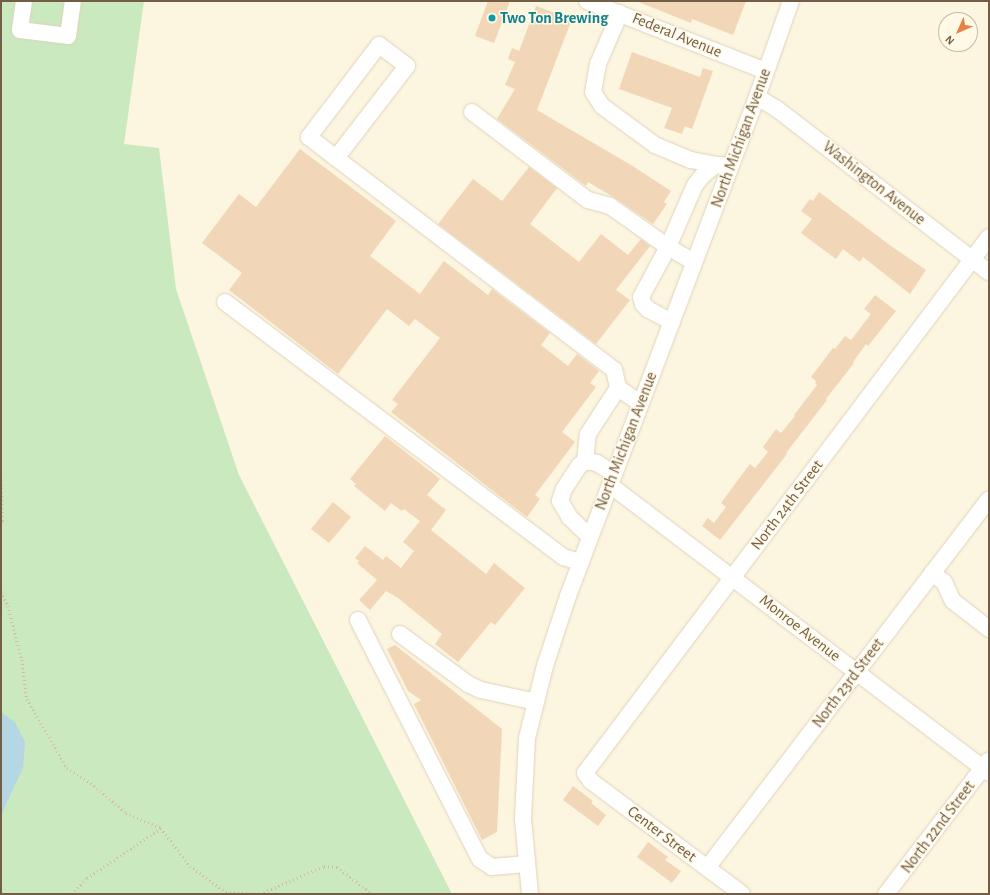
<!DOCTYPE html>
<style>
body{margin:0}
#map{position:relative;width:990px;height:895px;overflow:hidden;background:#fcf5df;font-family:"Alegreya Sans",sans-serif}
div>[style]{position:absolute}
.green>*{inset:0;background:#cae9bf}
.water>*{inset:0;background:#b5d7e4}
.building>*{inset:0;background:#f1d7b7}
.path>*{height:2.5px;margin-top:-1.25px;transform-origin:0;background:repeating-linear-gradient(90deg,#d5ba9b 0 1px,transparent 0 4px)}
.roads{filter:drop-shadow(0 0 1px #dfd2bc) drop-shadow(0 0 1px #dfd2bc)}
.minor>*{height:16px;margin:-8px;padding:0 8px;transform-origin:8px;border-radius:8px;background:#fff}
.dots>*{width:11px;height:11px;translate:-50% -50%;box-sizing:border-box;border:2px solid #fff9e5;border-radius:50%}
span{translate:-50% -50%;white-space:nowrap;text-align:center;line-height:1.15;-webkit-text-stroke:3px #fff9e5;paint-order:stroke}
.culture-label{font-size:16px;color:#0d838f;font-weight:700}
.left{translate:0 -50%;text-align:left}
.street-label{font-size:16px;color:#725d47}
.frame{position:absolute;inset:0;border:2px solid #725d47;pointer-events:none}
.north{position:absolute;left:938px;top:12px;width:40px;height:40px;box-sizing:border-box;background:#fff9e5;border:1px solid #c7bba6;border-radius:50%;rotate:225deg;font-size:11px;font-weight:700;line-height:16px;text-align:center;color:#725d47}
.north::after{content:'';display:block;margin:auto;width:14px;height:18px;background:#e68044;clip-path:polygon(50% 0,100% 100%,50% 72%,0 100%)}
</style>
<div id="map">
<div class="green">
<div style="clip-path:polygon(1px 1px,144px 1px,124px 144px,159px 148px,176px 289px,239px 475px,452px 894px,1px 894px)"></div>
</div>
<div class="water">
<div style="clip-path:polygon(1px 712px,15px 722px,25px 742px,23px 768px,1px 815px)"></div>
</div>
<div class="building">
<div style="clip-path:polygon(488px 1px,510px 1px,494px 43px,475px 36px)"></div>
<div style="clip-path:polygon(636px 1px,746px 1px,733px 35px,692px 19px,691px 23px)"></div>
<div style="clip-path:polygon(536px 6px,572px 19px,537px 110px,631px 165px,671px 191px,664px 202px,667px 204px,653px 224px,615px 198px,588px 182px,586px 186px,497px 119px,515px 89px,505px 85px,515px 62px,508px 59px,512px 48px,519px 51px)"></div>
<div style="clip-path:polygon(632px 52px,700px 77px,703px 68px,713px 71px,692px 129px,685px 126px,682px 134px,664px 128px,672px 108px,619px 89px)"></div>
<div style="clip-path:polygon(300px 149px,396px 221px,370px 256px,420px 294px,444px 261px,488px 295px,492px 289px,550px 333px,541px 345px,568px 366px,577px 354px,599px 371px,590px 383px,596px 387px,562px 432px,575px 442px,535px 495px,540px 499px,527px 517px,391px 412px,398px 404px,392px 400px,440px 338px,415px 319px,409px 326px,387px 309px,338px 374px,229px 290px,242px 273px,202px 243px,239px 194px,256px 207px)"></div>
<div style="clip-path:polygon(529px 167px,557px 188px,530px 224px,579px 262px,601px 234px,628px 255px,641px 239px,650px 246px,616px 290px,630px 300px,596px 344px,438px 224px,473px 179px,502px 201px)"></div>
<div style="clip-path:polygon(819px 192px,891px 246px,926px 270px,910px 294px,863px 257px,860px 262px,843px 249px,836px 259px,801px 233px,812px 219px,801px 211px,810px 199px,813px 201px)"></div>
<div style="clip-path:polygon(875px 295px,896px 311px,868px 346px,866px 344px,853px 362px,854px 363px,826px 399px,827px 400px,786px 453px,787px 454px,720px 540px,702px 526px,708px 518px,714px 523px,726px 507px,721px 503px,735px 484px,750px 464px,755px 468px,768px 452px,763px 447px,776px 429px,781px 433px,795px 416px,794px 415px,817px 385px,815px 383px,816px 381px,811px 377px,833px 348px,835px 349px,845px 336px,851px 340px,871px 314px,864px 309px)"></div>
<div style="clip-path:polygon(385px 436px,440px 479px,427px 495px,446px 510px,431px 530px,486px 574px,494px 563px,525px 588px,495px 625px,491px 622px,458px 662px,435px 644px,442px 634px,398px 598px,386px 591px,370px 610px,359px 600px,377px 580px,357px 563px,359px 561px,355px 558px,365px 546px,383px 560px,386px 556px,401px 568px,414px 551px,403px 542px,420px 521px,404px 509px,402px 511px,391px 503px,385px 511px,354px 486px,356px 484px,350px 479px)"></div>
<div style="clip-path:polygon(333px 502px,351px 517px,329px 543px,311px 529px)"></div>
<div style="clip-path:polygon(395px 645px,502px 729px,497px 832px,482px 840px,414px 704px,421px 700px,408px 691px,387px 649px)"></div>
<div style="clip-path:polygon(573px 786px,593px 801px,591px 803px,606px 815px,598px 826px,563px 800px)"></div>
<div style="clip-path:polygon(648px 842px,668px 857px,665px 860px,681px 871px,672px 883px,637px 857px)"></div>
</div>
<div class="path">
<div style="left:1px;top:476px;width:45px;rotate:87.5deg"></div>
<div style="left:3px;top:521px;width:4px;rotate:124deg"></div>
<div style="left:1px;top:592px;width:16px;rotate:63deg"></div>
<div style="left:8px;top:606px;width:56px;rotate:75.5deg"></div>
<div style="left:22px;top:660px;width:39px;rotate:83deg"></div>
<div style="left:27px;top:699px;width:80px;rotate:59.9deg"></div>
<div style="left:67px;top:768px;width:28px;rotate:32deg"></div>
<div style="left:91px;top:783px;width:46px;rotate:40.6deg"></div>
<div style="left:126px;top:813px;width:38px;rotate:23deg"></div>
<div style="left:161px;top:828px;width:48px;rotate:52.7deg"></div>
<div style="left:190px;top:866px;width:44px;rotate:35.8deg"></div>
<div style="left:226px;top:892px;width:34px;rotate:3deg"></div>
<div style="left:260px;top:894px;width:70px;rotate:-23.6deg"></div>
<div style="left:324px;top:866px;width:13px;rotate:4deg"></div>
<div style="left:337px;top:867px;width:44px;rotate:37.6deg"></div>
<div style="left:72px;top:894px;width:22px;rotate:-47deg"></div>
<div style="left:87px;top:878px;width:89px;rotate:-34deg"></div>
</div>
<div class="roads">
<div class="minor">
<div style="left:24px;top:1px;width:29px;rotate:98deg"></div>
<div style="left:20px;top:30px;width:48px;rotate:7.1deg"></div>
<div style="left:68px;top:36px;width:35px;rotate:-82deg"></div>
<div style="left:587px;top:1px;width:192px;rotate:21.4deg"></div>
<div style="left:620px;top:13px;width:56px;rotate:113.3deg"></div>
<div style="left:598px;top:64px;width:28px;rotate:100deg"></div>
<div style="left:593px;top:92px;width:17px;rotate:57deg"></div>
<div style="left:602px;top:106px;width:66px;rotate:36.3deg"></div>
<div style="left:655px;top:145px;width:39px;rotate:23deg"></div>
<div style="left:691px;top:160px;width:25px;rotate:11deg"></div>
<div style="left:757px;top:97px;width:23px;rotate:31deg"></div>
<div style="left:777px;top:109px;width:267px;rotate:37.6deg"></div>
<div style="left:472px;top:112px;width:146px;rotate:37.2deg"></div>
<div style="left:588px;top:200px;width:23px;rotate:15deg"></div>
<div style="left:610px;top:206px;width:71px;rotate:35.3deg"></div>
<div style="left:668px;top:247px;width:30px;rotate:30deg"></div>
<div style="left:336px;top:158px;width:116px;rotate:-52.3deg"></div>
<div style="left:407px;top:66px;width:35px;rotate:-143deg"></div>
<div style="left:379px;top:45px;width:116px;rotate:127.3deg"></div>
<div style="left:309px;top:137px;width:34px;rotate:38deg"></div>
<div style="left:336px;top:158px;width:350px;rotate:37.3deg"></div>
<div style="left:614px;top:370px;width:18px;rotate:77deg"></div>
<div style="left:225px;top:302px;width:423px;rotate:37deg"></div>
<div style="left:563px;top:557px;width:18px;rotate:16deg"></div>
<div style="left:672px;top:322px;width:27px;rotate:-152deg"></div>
<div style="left:648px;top:309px;width:7px;rotate:-135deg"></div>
<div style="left:643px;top:304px;width:7px;rotate:-106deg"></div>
<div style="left:641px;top:297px;width:57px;rotate:-61.6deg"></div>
<div style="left:668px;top:247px;width:68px;rotate:-66.5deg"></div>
<div style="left:695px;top:185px;width:13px;rotate:-51deg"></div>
<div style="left:703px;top:175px;width:16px;rotate:-38deg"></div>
<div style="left:716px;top:165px;width:6px"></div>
<div style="left:585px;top:461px;width:27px;rotate:-84deg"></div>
<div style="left:588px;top:434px;width:55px;rotate:-56.9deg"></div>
<div style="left:618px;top:388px;width:27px;rotate:34deg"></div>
<div style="left:610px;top:485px;width:476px;rotate:37.2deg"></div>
<div style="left:590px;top:537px;width:28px;rotate:-136deg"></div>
<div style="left:570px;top:518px;width:20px;rotate:-120deg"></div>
<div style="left:560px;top:501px;width:13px;rotate:-72deg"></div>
<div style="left:564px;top:489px;width:27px;rotate:-57deg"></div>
<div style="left:579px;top:466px;width:8px;rotate:-40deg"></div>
<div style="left:585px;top:461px;width:12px;rotate:9deg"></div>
<div style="left:597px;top:463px;width:20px;rotate:33deg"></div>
<div style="left:932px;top:573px;width:15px;rotate:37deg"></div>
<div style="left:944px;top:582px;width:21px;rotate:65deg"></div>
<div style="left:953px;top:601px;width:46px;rotate:37.9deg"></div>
<div style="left:358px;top:620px;width:268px;rotate:63deg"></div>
<div style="left:480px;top:859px;width:14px;rotate:34deg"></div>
<div style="left:492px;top:867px;width:35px;rotate:-5deg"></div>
<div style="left:400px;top:634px;width:84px;rotate:36.3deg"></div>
<div style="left:468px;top:684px;width:14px;rotate:25deg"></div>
<div style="left:481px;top:690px;width:56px;rotate:12.3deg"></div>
<div style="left:707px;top:868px;width:464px;rotate:-52.6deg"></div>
<div style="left:530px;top:894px;width:75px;rotate:-95.3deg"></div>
<div style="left:523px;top:819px;width:81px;rotate:-87.2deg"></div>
<div style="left:527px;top:738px;width:74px;rotate:-76deg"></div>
<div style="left:545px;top:666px;width:74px;rotate:-71.8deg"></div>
<div style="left:568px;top:596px;width:534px;rotate:-69.26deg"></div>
<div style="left:757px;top:97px;width:102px;rotate:-70.5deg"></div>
<div style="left:742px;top:894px;width:189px;rotate:-143.2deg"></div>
<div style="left:591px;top:781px;width:10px;rotate:-127deg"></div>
<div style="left:585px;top:773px;width:671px;rotate:-52.99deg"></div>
<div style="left:886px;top:894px;width:168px;rotate:-52.5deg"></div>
</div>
</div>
<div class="dots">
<div style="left:492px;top:18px;background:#0f9aa8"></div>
</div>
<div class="culture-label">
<span class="left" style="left:500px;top:18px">Two Ton Brewing</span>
</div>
<div class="street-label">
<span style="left:677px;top:35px;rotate:22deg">Federal Avenue</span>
<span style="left:741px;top:138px;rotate:-70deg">North Michigan Avenue</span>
<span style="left:874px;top:183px;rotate:38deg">Washington Avenue</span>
<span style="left:626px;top:441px;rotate:-69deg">North Michigan Avenue</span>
<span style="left:787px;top:505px;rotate:-53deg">North 24th Street</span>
<span style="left:800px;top:628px;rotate:38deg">Monroe Avenue</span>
<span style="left:848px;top:683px;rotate:-53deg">North 23rd Street</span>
<span style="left:938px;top:827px;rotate:-53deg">North 22nd Street</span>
<span style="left:662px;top:834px;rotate:37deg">Center Street</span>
</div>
<div class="frame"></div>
<div class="north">N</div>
</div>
